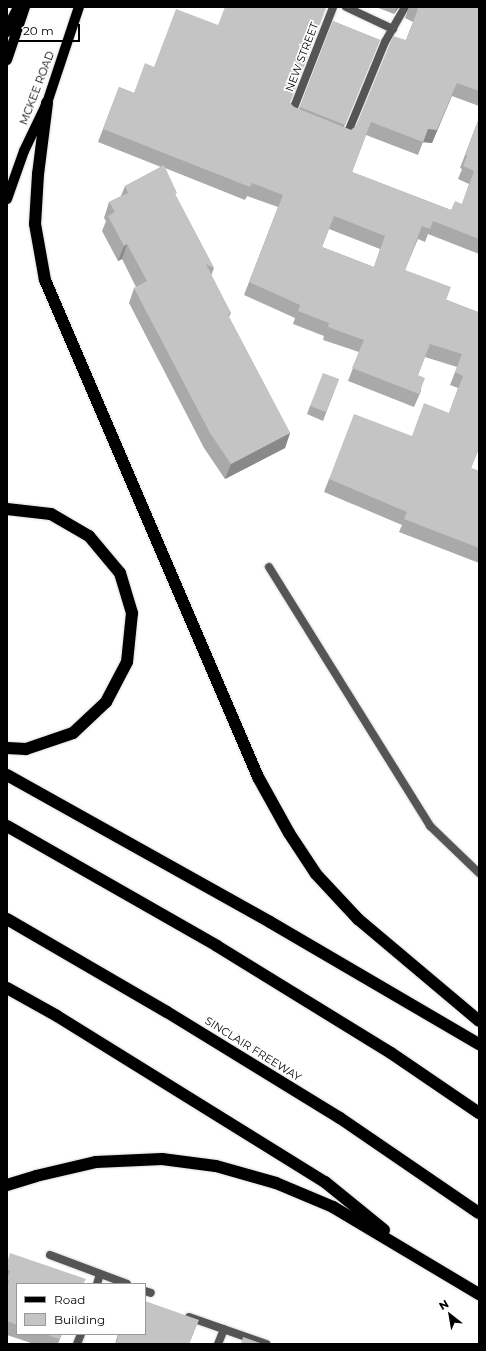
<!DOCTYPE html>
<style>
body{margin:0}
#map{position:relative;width:486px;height:1351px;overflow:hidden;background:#fff;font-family:Montserrat,sans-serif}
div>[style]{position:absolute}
.roads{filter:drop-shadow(0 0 1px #dbdbdb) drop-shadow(0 0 1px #dbdbdb)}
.lane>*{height:8px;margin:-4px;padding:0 4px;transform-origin:4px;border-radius:4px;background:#555}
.street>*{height:8px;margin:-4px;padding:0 4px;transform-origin:4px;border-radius:4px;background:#555}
.primary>*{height:10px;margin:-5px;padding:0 5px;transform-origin:5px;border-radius:5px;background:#000}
.highway>*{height:12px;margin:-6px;padding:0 6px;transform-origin:6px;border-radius:6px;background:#000}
.wall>*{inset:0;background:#a9a9a9}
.shaded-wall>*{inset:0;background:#898989}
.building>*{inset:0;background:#c4c4c4}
span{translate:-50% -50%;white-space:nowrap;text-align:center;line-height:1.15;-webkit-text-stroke:3.5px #fff;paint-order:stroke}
.street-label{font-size:11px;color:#000}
.frame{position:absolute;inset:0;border:8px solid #000;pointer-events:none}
.legend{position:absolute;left:16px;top:1283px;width:130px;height:52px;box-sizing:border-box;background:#fff;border:1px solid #999;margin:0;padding:5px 7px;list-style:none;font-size:12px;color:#000}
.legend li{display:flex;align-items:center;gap:8px;height:20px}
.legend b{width:20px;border:1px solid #999}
.north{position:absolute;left:430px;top:1295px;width:40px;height:40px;-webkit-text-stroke:3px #fff;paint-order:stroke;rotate:329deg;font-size:11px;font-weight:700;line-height:16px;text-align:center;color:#000}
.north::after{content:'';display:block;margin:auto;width:14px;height:18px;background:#000;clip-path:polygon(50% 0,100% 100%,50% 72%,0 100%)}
.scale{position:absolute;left:16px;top:24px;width:64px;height:18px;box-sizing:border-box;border:2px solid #000;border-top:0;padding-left:5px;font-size:12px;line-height:14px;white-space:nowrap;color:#000;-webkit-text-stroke:3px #fff;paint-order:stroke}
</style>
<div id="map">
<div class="roads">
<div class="lane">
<div style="left:346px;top:7px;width:52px;rotate:25.1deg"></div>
<div style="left:344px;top:136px;width:2px;rotate:27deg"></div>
<div style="left:346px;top:137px;width:103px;rotate:-67.7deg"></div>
<div style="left:385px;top:42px;width:40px;rotate:-60.3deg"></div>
<div style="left:269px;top:567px;width:305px;rotate:58.1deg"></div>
<div style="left:430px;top:826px;width:68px;rotate:43.8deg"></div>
<div style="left:50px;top:1255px;width:82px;rotate:20.6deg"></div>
<div style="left:97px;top:1284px;width:10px;rotate:-73deg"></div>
<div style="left:145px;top:1291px;width:6px;rotate:18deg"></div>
<div style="left:189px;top:1317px;width:82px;rotate:19.3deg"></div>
<div style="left:77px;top:1344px;width:11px;rotate:-68deg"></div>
<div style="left:218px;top:1344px;width:16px;rotate:-68deg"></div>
</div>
<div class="street">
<div style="left:291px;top:115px;width:116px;rotate:-68.7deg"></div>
</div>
<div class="primary">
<div style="left:7px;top:60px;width:56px;rotate:-71.2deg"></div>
<div style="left:7px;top:199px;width:51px;rotate:-70.5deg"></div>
<div style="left:24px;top:151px;width:53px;rotate:-64.4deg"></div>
<div style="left:47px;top:103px;width:101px;rotate:-71.6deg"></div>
</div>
<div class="highway">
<div style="left:7px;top:31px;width:27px;rotate:-63deg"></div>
<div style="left:47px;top:103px;width:72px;rotate:97.2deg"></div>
<div style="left:38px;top:174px;width:50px;rotate:93.4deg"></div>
<div style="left:35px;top:224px;width:57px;rotate:79.9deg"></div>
<div style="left:45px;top:280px;width:541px;rotate:66.8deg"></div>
<div style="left:258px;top:777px;width:64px;rotate:61deg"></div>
<div style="left:289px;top:833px;width:49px;rotate:56.6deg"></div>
<div style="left:316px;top:874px;width:62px;rotate:47deg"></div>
<div style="left:358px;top:919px;width:158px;rotate:40.1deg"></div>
<div style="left:7px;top:509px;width:44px;rotate:6.5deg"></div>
<div style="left:51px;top:514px;width:44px;rotate:30.1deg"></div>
<div style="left:89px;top:536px;width:48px;rotate:50deg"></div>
<div style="left:120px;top:573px;width:42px;rotate:73.3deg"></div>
<div style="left:132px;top:613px;width:49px;rotate:95.8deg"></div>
<div style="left:127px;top:662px;width:45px;rotate:117.7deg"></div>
<div style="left:106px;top:702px;width:45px;rotate:136.8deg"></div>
<div style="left:73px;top:733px;width:50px;rotate:161.2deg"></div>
<div style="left:26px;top:749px;width:19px;rotate:-177deg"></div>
<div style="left:7px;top:775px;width:301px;rotate:29.2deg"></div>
<div style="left:270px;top:922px;width:242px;rotate:30.3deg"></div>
<div style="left:7px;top:826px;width:242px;rotate:29.7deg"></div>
<div style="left:217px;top:946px;width:204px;rotate:31.6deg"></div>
<div style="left:391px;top:1053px;width:107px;rotate:34.3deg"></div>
<div style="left:7px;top:919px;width:185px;rotate:30.2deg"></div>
<div style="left:167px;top:1012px;width:203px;rotate:31.5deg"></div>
<div style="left:340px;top:1118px;width:168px;rotate:34.4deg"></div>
<div style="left:7px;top:988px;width:57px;rotate:29.2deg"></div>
<div style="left:57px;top:1016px;width:315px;rotate:31.8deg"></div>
<div style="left:325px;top:1182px;width:76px;rotate:39.1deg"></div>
<div style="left:7px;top:1185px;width:30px;rotate:-17deg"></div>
<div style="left:36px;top:1176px;width:62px;rotate:-13.1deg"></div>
<div style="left:96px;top:1162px;width:66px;rotate:-2.6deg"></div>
<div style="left:162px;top:1159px;width:54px;rotate:7.4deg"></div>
<div style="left:216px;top:1166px;width:62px;rotate:15.8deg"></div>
<div style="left:276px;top:1183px;width:62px;rotate:22.8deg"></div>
<div style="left:333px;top:1207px;width:170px;rotate:30.8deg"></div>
</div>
</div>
<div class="wall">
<div style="clip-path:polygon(376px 7px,399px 7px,394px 14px)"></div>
<div style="clip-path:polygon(evenodd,409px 7px,479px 7px,479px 106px,452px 96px,432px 143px,423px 142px,418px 155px,366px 135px,352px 172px,451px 210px,462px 204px,469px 184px,458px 179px,462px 169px,460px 168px,479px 118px,479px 254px,428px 234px,425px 242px,418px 239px,405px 270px,447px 300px,478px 312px,479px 308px,479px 451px,478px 451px,471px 468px,479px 471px,479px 563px,399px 532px,402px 525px,324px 492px,329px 479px,412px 436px,449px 413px,458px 388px,450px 385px,457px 367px,425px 357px,418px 375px,421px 391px,414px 407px,348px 381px,359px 352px,323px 340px,324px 336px,293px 324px,295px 318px,244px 295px,278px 207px,247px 196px,245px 200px,165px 168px,176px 196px,214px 268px,211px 276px,231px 313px,229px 317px,290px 433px,285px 448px,225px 479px,204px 448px,129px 303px,134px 288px,136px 287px,122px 259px,118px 261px,102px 231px,106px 221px,104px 218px,109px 202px,121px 196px,125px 186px,161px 167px,98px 142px,119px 87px,134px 93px,154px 67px,290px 103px,294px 107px,299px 109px,333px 21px,380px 40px,344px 127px,351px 130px,356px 126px,406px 40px,413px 22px,405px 18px,409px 7px,329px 229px,380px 249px,374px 267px,322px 247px,329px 229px)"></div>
<div style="clip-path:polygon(339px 379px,323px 421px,307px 414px,310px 406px)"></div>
<div style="clip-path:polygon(7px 1262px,17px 1284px,17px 1334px,62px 1334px,58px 1344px,34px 1344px,7px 1335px)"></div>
<div style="clip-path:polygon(194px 1332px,189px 1344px,115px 1344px,118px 1334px,145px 1334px)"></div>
</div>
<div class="shaded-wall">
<div style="clip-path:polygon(397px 7px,399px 7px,394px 14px)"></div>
<div style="clip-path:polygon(457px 83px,432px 143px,423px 142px,418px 155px,428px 129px)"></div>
<div style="clip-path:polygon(127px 244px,122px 259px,118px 261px,124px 246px)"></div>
<div style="clip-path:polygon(290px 433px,285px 448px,225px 479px,231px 464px)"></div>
</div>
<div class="building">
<div style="clip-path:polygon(evenodd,225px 7px,324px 7px,326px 8px,290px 103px,294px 107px,351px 130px,356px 126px,393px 36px,406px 40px,418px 9px,414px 7px,479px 7px,479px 91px,457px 83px,437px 130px,428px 129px,423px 142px,371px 122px,352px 172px,451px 210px,455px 201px,462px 204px,474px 171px,463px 166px,467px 156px,465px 155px,479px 118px,479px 239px,433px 221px,430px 229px,422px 226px,405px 270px,451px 287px,446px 300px,478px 312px,479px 308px,479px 447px,471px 468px,479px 471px,479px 548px,404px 519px,407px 512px,329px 479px,354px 414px,412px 436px,424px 403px,449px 413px,463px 376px,455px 372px,462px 354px,430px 344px,418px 375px,425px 378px,419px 394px,352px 368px,364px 340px,328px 327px,329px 323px,298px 311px,300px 305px,249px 282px,283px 195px,252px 183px,250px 187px,103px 129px,119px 87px,134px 93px,145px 63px,154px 67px,176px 9px,218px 25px,225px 7px,334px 216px,385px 236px,374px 267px,322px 247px,334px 216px)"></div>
<div style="clip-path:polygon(333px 21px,380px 40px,345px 125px,300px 107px)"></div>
<div style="clip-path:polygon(164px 165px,177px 193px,175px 194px,214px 268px,206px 264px,231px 313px,228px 315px,290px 433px,231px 464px,210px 433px,134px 288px,147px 281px,127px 244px,124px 246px,108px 216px,115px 212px,109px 202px,128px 193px,125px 186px)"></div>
<div style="clip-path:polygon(323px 373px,339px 379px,326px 412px,310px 406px)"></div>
<div style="clip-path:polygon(10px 1253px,86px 1279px,83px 1284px,17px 1284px,17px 1325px,7px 1321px,7px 1288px,9px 1281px,7px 1280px,7px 1279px,10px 1271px,7px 1269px,7px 1263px)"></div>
<div style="clip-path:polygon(145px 1301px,199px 1320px,189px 1344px,116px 1344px,119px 1334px,145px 1334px)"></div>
<div style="clip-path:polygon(45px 1334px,62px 1334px,59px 1339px)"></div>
<div style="clip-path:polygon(243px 1337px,263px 1344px,241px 1344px)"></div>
</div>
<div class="street-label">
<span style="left:302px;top:57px;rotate:-69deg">NEW STREET</span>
<span style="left:37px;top:88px;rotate:-69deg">MCKEE ROAD</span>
<span style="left:253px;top:1049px;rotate:32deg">SINCLAIR FREEWAY</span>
</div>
<div class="frame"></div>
<ul class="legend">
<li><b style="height:5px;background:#000"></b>Road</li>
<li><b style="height:11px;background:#c4c4c4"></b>Building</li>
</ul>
<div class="north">N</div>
<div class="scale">20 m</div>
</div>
